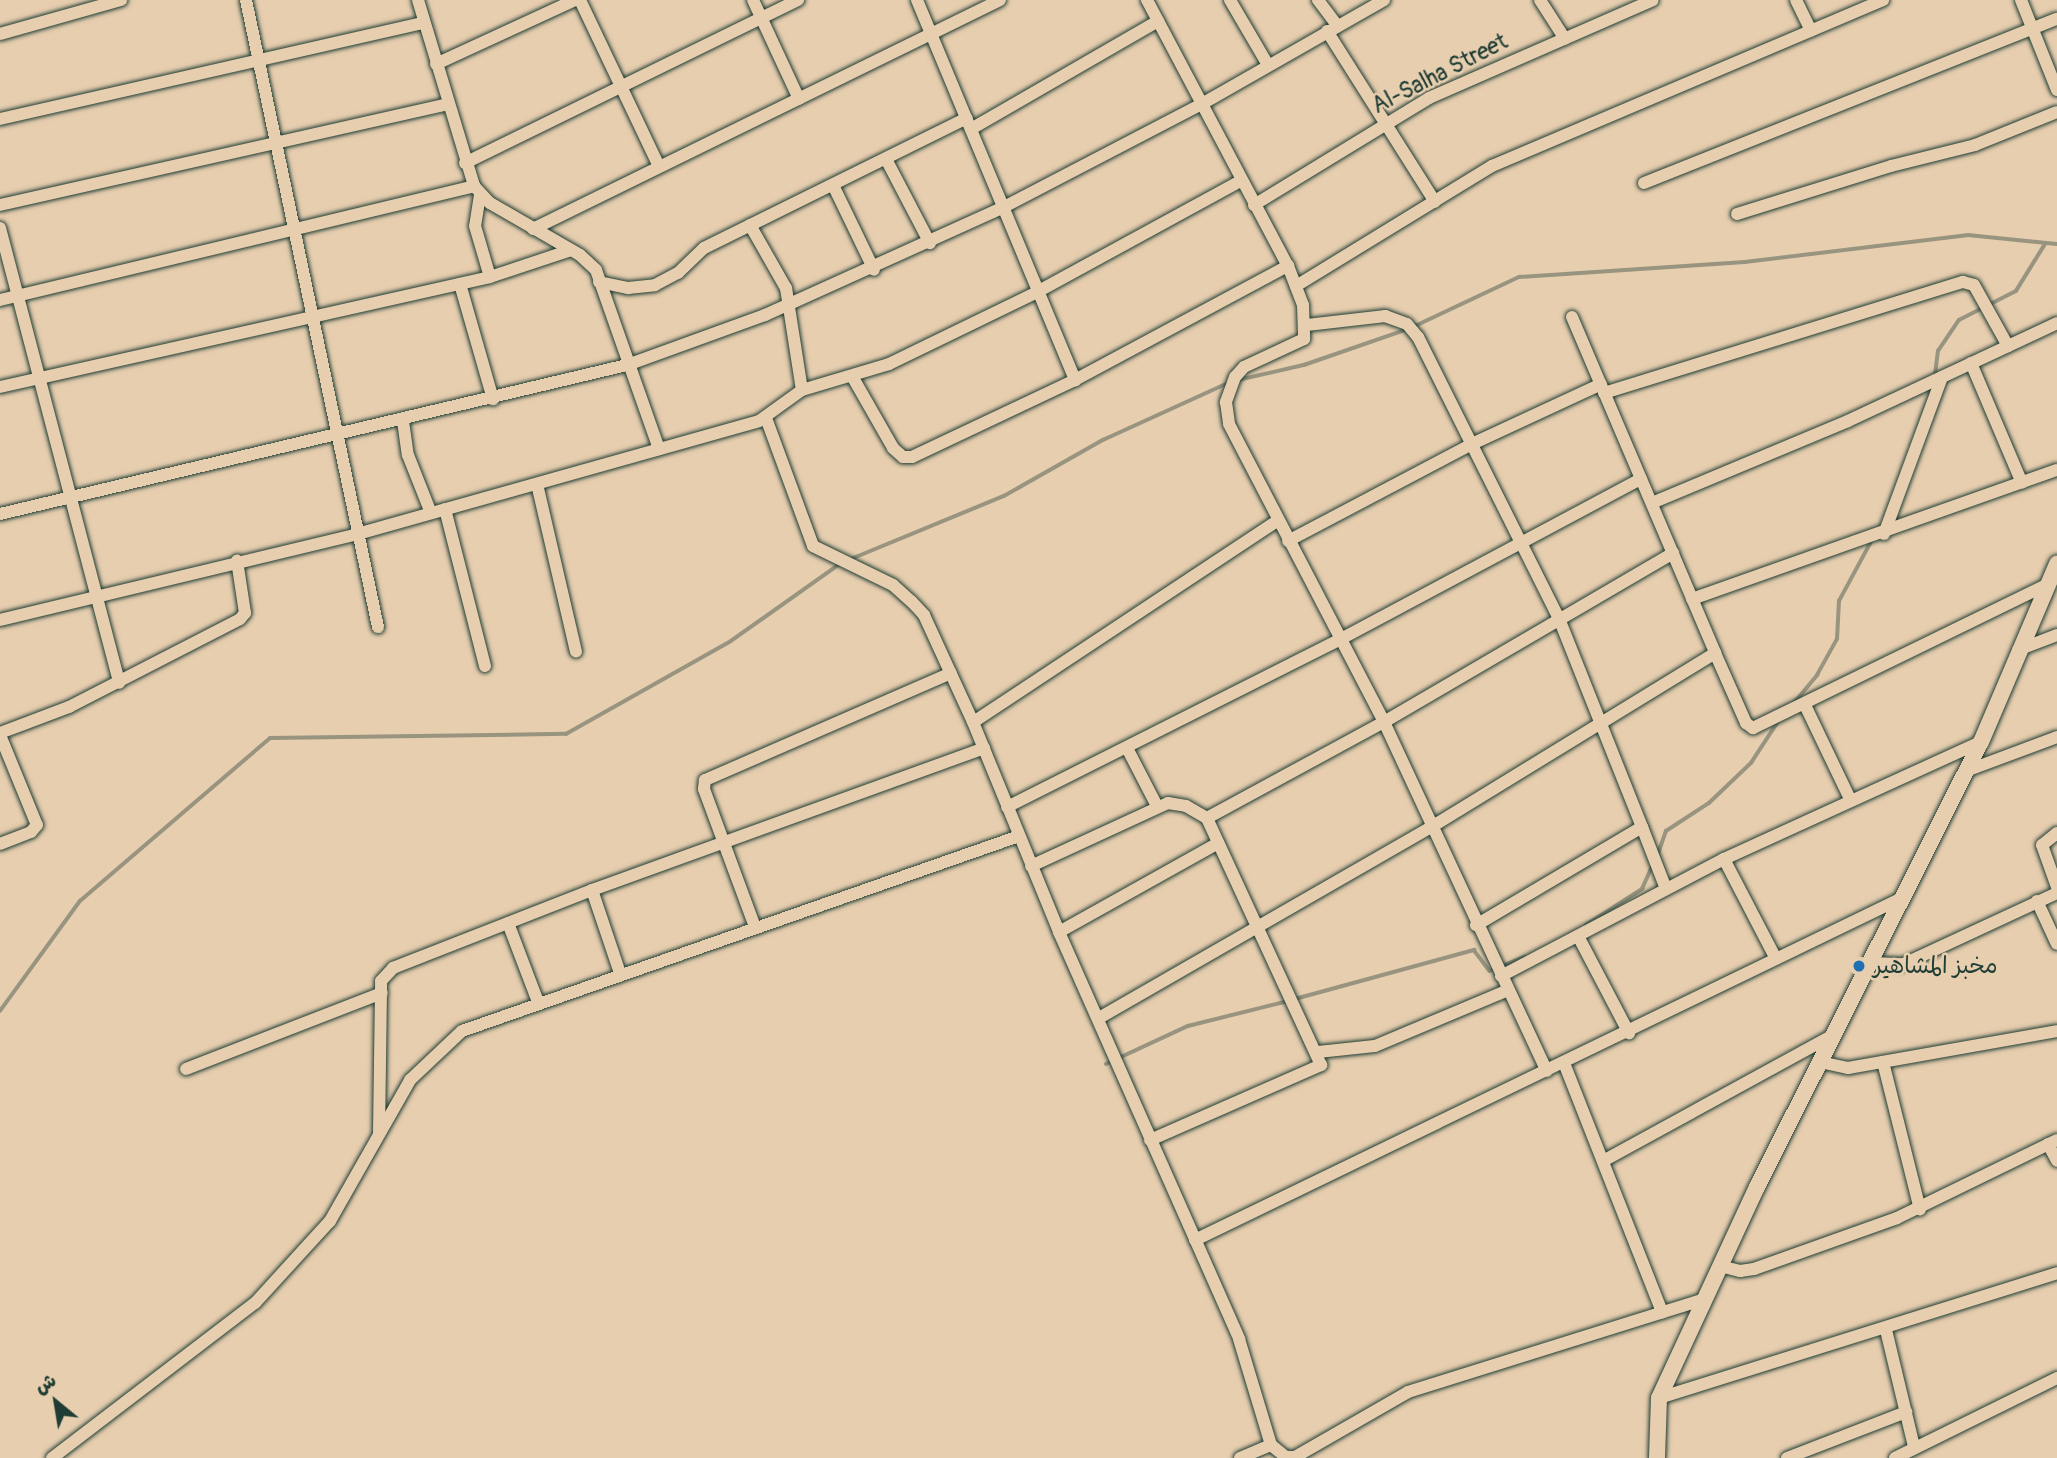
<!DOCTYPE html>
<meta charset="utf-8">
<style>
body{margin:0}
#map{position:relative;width:2057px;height:1458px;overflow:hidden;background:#e7ceaf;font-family:Pangolin,"Playpen Sans Arabic",sans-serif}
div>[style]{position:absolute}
.stream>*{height:3.5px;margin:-1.75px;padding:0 1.75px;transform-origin:1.75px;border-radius:1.75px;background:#98947f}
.roads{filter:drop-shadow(0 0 2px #1f3d34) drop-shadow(0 0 2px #1f3d34)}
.minor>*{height:12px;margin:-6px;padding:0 6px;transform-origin:6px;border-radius:6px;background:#e7ceaf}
.tertiary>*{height:16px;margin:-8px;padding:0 8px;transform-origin:8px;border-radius:8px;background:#e7ceaf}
.dots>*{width:19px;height:19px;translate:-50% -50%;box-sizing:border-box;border:4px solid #e7ceaf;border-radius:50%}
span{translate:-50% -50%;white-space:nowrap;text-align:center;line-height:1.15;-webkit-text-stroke:5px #e7ceaf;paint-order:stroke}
.street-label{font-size:23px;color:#1f3d34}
.poi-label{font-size:23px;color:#1f3d34}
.left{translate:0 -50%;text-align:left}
.north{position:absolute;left:21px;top:1367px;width:70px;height:70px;-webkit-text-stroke:5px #e7ceaf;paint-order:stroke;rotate:330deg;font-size:19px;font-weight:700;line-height:28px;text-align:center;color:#1f3d34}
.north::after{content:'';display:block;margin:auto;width:24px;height:32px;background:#1f3d34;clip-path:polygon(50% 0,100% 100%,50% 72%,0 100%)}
</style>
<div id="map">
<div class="stream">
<div style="left:1415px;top:326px;width:115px;rotate:-25.2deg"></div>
<div style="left:1519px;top:277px;width:226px;rotate:-3.8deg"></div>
<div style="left:1745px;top:262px;width:225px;rotate:-6.9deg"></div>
<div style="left:1968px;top:235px;width:89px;rotate:5.8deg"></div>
<div style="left:1935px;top:375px;width:24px;rotate:-83deg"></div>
<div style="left:1938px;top:351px;width:37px;rotate:-56deg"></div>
<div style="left:1959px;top:320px;width:64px;rotate:-27deg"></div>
<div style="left:2016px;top:291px;width:55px;rotate:-58.3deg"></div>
<div style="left:1238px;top:380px;width:68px;rotate:-12.8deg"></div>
<div style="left:1304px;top:365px;width:110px;rotate:-19.1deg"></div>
<div style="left:851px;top:559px;width:165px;rotate:-22.4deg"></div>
<div style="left:1004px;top:496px;width:114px;rotate:-29.5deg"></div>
<div style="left:1103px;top:440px;width:140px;rotate:-24.5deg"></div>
<div style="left:1793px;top:704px;width:38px;rotate:-50deg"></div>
<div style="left:1817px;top:675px;width:41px;rotate:-60.9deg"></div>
<div style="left:1837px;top:639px;width:38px;rotate:-87deg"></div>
<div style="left:1839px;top:601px;width:72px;rotate:-61.6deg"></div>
<div style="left:1658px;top:854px;width:24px;rotate:-71deg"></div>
<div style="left:1666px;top:831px;width:51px;rotate:-33.1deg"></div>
<div style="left:1709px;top:803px;width:58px;rotate:-43.6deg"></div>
<div style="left:1751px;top:763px;width:51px;rotate:-56.9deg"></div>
<div style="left:1586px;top:925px;width:67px;rotate:-32.7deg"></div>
<div style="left:1642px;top:889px;width:27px;rotate:-66deg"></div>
<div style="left:1502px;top:966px;width:24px;rotate:-22deg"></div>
<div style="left:1295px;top:999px;width:186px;rotate:-15.3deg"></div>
<div style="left:1474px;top:950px;width:26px;rotate:53deg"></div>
<div style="left:1490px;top:971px;width:4px;rotate:-27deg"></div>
<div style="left:0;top:1011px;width:136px;rotate:-54deg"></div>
<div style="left:80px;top:901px;width:250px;rotate:-40.6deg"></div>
<div style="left:270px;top:738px;width:296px;rotate:-0.8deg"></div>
<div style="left:566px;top:734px;width:189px;rotate:-29.4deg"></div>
<div style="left:731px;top:641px;width:135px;rotate:-35.3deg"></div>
<div style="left:1106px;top:1064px;width:90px;rotate:-24.9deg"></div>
<div style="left:1188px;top:1026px;width:103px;rotate:-14deg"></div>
</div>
<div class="roads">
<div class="minor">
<div style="left:246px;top:0;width:641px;rotate:78.11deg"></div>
<div style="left:418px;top:0;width:194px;rotate:73.2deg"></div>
<div style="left:474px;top:186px;width:23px;rotate:47deg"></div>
<div style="left:490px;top:203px;width:104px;rotate:30deg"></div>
<div style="left:580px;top:255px;width:22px;rotate:43deg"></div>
<div style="left:596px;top:270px;width:190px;rotate:70.6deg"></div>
<div style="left:580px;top:0;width:184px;rotate:64.6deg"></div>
<div style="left:753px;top:0;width:109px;rotate:65.1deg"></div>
<div style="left:917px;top:0;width:412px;rotate:67.4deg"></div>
<div style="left:1147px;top:0;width:301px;rotate:62.1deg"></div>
<div style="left:1288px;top:266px;width:42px;rotate:69deg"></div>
<div style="left:1303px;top:305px;width:34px;rotate:88deg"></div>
<div style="left:1304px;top:339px;width:66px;rotate:155deg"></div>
<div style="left:1244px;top:367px;width:13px;rotate:132deg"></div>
<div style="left:1235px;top:377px;width:27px;rotate:110deg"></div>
<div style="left:1226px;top:402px;width:22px;rotate:82deg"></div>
<div style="left:1229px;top:424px;width:336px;rotate:62.5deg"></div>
<div style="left:1384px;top:722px;width:385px;rotate:65deg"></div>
<div style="left:1230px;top:0;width:75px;rotate:59.7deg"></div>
<div style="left:1318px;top:0;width:31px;rotate:53deg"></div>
<div style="left:1540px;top:0;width:46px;rotate:57.3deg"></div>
<div style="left:1796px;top:0;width:34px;rotate:64deg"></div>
<div style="left:2021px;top:0;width:97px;rotate:68.2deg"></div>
<div style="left:1327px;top:31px;width:202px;rotate:57.7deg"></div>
<div style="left:0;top:34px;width:126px;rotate:-15.7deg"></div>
<div style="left:436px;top:64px;width:153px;rotate:-24.7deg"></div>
<div style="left:0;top:119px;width:435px;rotate:-12.8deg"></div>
<div style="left:971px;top:129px;width:216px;rotate:-30deg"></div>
<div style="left:886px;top:159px;width:95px;rotate:62.4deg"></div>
<div style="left:465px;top:163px;width:371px;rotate:-26.1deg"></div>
<div style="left:1644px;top:183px;width:444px;rotate:-21.7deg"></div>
<div style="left:833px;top:185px;width:94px;rotate:64.2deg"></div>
<div style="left:480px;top:195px;width:31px;rotate:99deg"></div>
<div style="left:475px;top:226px;width:53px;rotate:73.6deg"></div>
<div style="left:0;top:205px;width:458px;rotate:-12.7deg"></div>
<div style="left:1254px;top:205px;width:205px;rotate:-31.4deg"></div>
<div style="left:1429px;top:98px;width:244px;rotate:-23.6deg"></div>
<div style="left:1737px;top:214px;width:161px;rotate:-17.3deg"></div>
<div style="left:1891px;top:166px;width:87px;rotate:-14deg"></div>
<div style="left:1975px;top:145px;width:88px;rotate:-21.9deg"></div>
<div style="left:750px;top:225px;width:73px;rotate:60.3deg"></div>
<div style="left:786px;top:288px;width:103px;rotate:81.1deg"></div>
<div style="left:0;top:228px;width:470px;rotate:75.3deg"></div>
<div style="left:533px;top:229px;width:520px;rotate:-26.12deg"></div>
<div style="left:599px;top:282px;width:30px;rotate:12deg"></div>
<div style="left:628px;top:288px;width:27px;rotate:-6deg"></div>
<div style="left:655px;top:285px;width:26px;rotate:-28deg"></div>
<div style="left:678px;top:273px;width:36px;rotate:-44deg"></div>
<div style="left:704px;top:248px;width:293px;rotate:-26.3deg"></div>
<div style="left:460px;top:284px;width:120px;rotate:74deg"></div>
<div style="left:1296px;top:286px;width:230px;rotate:-31.5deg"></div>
<div style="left:1492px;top:166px;width:425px;rotate:-23deg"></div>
<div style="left:0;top:300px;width:488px;rotate:-13.5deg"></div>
<div style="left:1572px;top:317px;width:365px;rotate:66.9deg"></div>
<div style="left:1715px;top:653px;width:77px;rotate:66.1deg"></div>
<div style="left:1746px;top:723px;width:9px;rotate:36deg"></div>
<div style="left:1753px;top:728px;width:326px;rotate:-26deg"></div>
<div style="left:1307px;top:325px;width:79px;rotate:-6.6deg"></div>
<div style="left:1385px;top:316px;width:23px;rotate:20deg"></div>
<div style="left:1407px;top:324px;width:17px;rotate:50deg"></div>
<div style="left:1418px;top:337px;width:318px;rotate:63.4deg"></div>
<div style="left:1560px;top:621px;width:222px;rotate:68.3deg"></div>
<div style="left:1642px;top:827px;width:193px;rotate:149.4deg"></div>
<div style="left:1971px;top:363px;width:130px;rotate:67deg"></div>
<div style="left:852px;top:376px;width:83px;rotate:60.3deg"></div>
<div style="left:893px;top:448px;width:13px;rotate:42deg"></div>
<div style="left:903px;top:457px;width:9px"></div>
<div style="left:912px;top:457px;width:180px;rotate:-25.3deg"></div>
<div style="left:1075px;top:380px;width:242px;rotate:-28.2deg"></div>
<div style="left:0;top:387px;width:502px;rotate:-12.65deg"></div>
<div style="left:490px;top:277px;width:85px;rotate:-18.4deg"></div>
<div style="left:1604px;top:393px;width:376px;rotate:-17.2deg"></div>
<div style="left:1963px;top:282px;width:11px;rotate:15deg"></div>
<div style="left:1974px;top:285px;width:70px;rotate:60.9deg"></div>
<div style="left:766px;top:418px;width:136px;rotate:69.8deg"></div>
<div style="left:813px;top:546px;width:89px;rotate:26deg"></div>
<div style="left:893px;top:585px;width:25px;rotate:42deg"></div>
<div style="left:912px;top:602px;width:18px;rotate:47deg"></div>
<div style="left:924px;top:615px;width:118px;rotate:65.4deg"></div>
<div style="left:403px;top:421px;width:34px;rotate:82deg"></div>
<div style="left:408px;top:455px;width:62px;rotate:68.4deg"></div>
<div style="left:537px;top:484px;width:172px;rotate:76.9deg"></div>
<div style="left:1652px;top:503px;width:212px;rotate:-22.7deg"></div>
<div style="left:1848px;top:421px;width:231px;rotate:-25.1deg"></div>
<div style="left:445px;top:509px;width:162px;rotate:75.7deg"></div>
<div style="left:0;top:514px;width:644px;rotate:-13.37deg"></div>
<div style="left:627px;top:365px;width:147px;rotate:-19.9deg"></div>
<div style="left:765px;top:315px;width:260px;rotate:-24.3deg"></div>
<div style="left:1002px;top:208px;width:223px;rotate:-27.5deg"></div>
<div style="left:1200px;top:105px;width:212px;rotate:-29.7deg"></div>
<div style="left:1277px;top:521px;width:364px;rotate:146.5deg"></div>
<div style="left:973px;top:722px;width:227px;rotate:67.7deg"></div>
<div style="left:1059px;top:932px;width:445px;rotate:66.1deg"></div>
<div style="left:1239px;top:1339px;width:111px;rotate:73.2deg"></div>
<div style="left:1271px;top:1445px;width:19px;rotate:39deg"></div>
<div style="left:1286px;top:1457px;width:9px"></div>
<div style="left:1295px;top:1457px;width:130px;rotate:-29.9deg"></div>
<div style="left:1408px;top:1392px;width:311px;rotate:-17.4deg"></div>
<div style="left:1884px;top:534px;width:167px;rotate:-69.7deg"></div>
<div style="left:1288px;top:541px;width:208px;rotate:-27.8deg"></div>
<div style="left:1472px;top:444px;width:142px;rotate:-24.9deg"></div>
<div style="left:1692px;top:599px;width:387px;rotate:-19.5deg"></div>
<div style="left:0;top:620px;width:371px;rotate:-13.5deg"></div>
<div style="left:361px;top:533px;width:413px;rotate:-15.7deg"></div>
<div style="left:759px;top:421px;width:53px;rotate:-35.8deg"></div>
<div style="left:802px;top:390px;width:91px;rotate:-16.6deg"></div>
<div style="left:889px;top:364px;width:165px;rotate:-25.9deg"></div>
<div style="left:1037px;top:292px;width:232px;rotate:-28.6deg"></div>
<div style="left:2018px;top:650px;width:42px;rotate:-21deg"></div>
<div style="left:1805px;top:705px;width:106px;rotate:64.4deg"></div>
<div style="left:0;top:733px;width:74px;rotate:-20.6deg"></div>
<div style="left:69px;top:707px;width:192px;rotate:-27.2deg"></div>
<div style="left:240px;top:619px;width:8px;rotate:-50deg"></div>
<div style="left:245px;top:613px;width:53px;rotate:-98.7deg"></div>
<div style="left:0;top:735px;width:97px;rotate:67.7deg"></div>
<div style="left:37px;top:825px;width:9px;rotate:131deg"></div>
<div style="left:31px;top:832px;width:33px;rotate:159deg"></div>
<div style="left:1127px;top:748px;width:65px;rotate:62.7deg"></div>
<div style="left:1966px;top:771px;width:97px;rotate:-20.5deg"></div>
<div style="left:1007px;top:807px;width:374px;rotate:-26.7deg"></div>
<div style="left:1341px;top:639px;width:340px;rotate:-28.1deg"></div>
<div style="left:1642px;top:827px;width:66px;rotate:68.8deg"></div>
<div style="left:2057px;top:833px;width:19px;rotate:141deg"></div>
<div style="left:2042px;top:845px;width:45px;rotate:70.3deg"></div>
<div style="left:1724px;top:859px;width:110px;rotate:62.5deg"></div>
<div style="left:1031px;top:866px;width:151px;rotate:-24.7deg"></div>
<div style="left:1168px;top:803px;width:18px;rotate:9deg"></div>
<div style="left:1186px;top:806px;width:24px;rotate:30deg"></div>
<div style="left:592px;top:890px;width:88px;rotate:71.4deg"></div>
<div style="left:2037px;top:901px;width:47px;rotate:65.1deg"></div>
<div style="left:508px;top:923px;width:85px;rotate:69.2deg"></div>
<div style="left:755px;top:927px;width:147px;rotate:-110.3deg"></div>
<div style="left:704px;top:789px;width:9px;rotate:-84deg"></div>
<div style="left:705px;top:780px;width:268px;rotate:-23.5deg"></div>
<div style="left:1059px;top:932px;width:182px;rotate:-29.2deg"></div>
<div style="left:1578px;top:936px;width:110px;rotate:62.3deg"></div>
<div style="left:1871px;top:963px;width:33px;rotate:2deg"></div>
<div style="left:1904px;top:964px;width:169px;rotate:-24.9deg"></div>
<div style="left:1501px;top:976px;width:252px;rotate:-27.7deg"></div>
<div style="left:1724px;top:859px;width:282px;rotate:-24.5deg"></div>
<div style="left:1099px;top:1018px;width:385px;rotate:-29.9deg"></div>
<div style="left:1433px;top:826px;width:331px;rotate:-31.5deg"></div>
<div style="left:1318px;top:1052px;width:57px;rotate:-6deg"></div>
<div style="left:1375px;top:1046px;width:144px;rotate:-22.8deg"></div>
<div style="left:1820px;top:1062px;width:29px;rotate:12deg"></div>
<div style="left:1848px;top:1068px;width:212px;rotate:-10deg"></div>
<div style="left:1883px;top:1062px;width:152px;rotate:75.9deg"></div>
<div style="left:1564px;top:1063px;width:268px;rotate:68.5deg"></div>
<div style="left:186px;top:1069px;width:210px;rotate:-21.2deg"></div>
<div style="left:379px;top:1133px;width:152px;rotate:-89.2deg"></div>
<div style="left:381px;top:981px;width:18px;rotate:-47deg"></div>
<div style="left:393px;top:968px;width:214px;rotate:-21.4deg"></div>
<div style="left:592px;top:890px;width:417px;rotate:-19.9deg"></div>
<div style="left:1150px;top:1140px;width:187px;rotate:-23.7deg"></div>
<div style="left:1321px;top:1065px;width:272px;rotate:-114.8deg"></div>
<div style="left:1207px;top:818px;width:201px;rotate:-28.5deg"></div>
<div style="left:1384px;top:722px;width:335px;rotate:-30.3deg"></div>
<div style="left:2048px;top:1144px;width:19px;rotate:62deg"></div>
<div style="left:1603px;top:1161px;width:262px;rotate:-28.7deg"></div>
<div style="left:1195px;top:1240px;width:788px;rotate:-25.82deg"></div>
<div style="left:1720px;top:1266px;width:21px;rotate:14deg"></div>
<div style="left:1740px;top:1271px;width:14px;rotate:-8deg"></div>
<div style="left:1754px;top:1269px;width:152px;rotate:-19.6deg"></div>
<div style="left:1897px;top:1218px;width:178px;rotate:-26deg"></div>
<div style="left:1886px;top:1330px;width:120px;rotate:76.5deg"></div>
<div style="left:1659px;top:1398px;width:417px;rotate:-17.4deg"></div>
<div style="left:52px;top:1458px;width:255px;rotate:-37.4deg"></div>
<div style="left:255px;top:1303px;width:111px;rotate:-47.6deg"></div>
<div style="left:330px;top:1221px;width:162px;rotate:-60.4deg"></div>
<div style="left:410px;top:1080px;width:71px;rotate:-43.3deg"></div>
<div style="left:462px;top:1031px;width:590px;rotate:-19.29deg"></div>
<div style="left:1240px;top:1458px;width:34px;rotate:-23deg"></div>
<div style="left:1787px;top:1458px;width:128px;rotate:-21.1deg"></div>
<div style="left:1895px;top:1458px;width:181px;rotate:-26.3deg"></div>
</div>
<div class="tertiary">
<div style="left:1657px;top:1458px;width:60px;rotate:-88.1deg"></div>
<div style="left:1659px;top:1398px;width:233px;rotate:-65.1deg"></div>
<div style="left:1757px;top:1187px;width:498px;rotate:-63.3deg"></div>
<div style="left:1981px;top:742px;width:194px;rotate:-66.9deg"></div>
</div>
</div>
<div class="dots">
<div style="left:1859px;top:966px;background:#1f6fb2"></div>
</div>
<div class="street-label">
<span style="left:1440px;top:74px;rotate:-27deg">Al-Salha Street</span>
</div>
<div class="poi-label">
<span class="left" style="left:1873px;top:966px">مخبز المشاهير</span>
</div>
<div class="north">ش</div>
</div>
